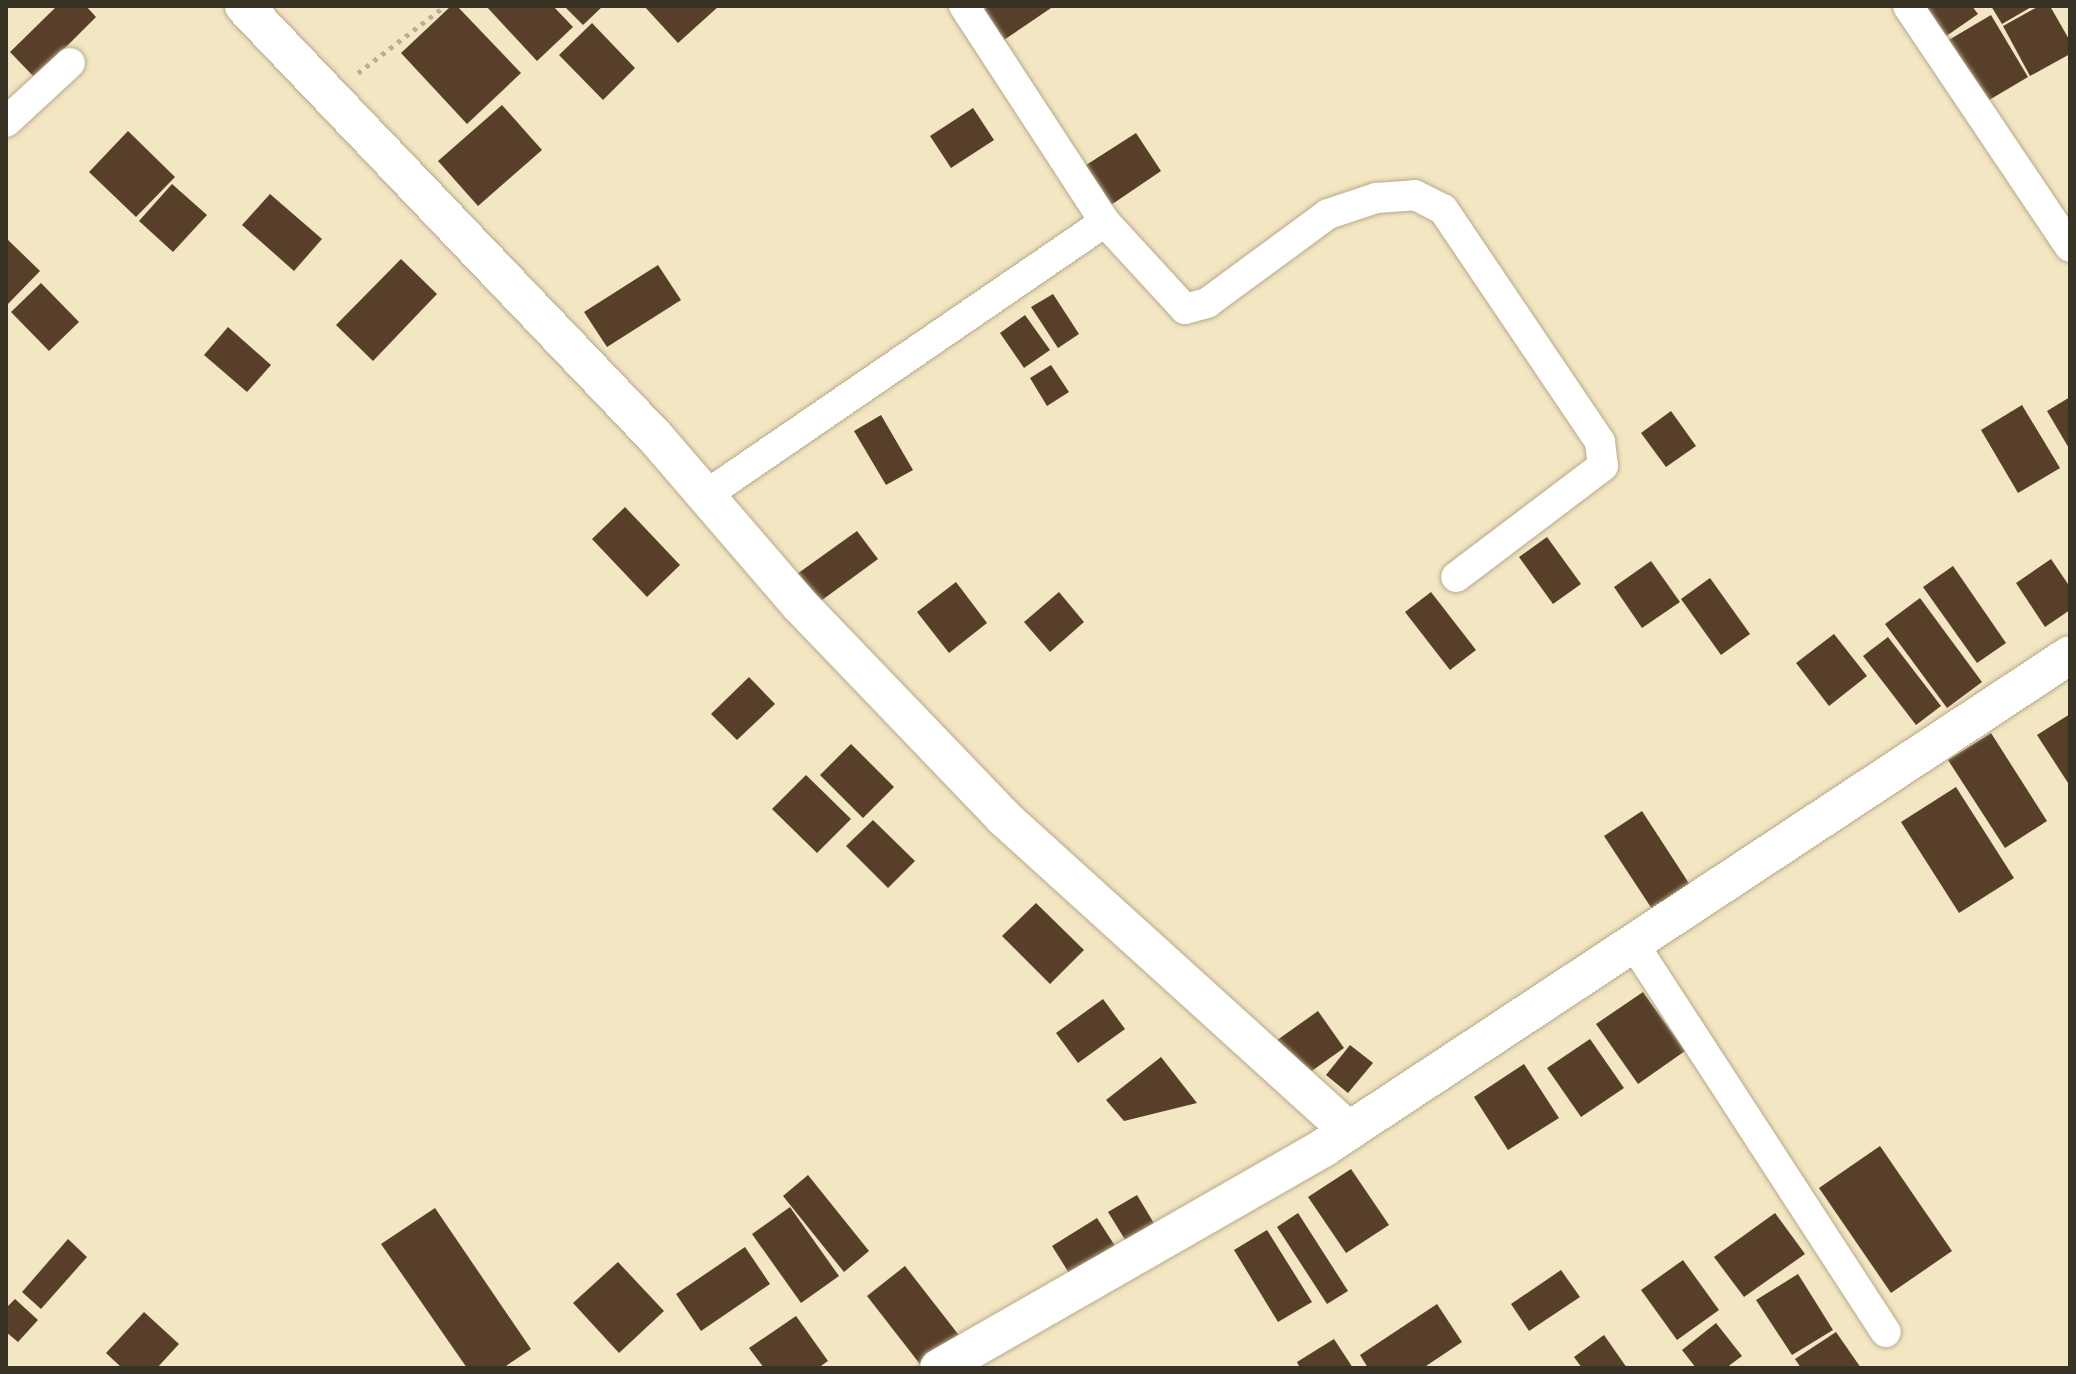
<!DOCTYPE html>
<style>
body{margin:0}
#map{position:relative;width:2076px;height:1374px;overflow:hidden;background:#f3e6c3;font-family:"Noto Serif",serif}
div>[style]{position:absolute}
.building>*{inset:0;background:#583f2a}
.path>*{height:5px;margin-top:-2.5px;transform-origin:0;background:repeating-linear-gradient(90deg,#b9af92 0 4px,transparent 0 10px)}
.roads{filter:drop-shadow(0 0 2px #b7aa89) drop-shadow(0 0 2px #b7aa89)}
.minor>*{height:30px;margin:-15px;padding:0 15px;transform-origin:15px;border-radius:15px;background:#fff}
.tertiary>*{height:38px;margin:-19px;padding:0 19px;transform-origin:19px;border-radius:19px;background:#fff}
span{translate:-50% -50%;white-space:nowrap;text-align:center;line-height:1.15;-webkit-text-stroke:8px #fff;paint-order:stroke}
.frame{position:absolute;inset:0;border:8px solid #373224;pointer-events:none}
</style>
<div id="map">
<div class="building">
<div style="clip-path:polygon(57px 6px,86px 6px,96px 17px,35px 78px,10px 52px)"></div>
<div style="clip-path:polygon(451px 6px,457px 6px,521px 73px,467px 124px,401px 53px)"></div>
<div style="clip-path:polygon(486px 6px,553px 6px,573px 27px,537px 61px)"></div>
<div style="clip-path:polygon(564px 6px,603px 6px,583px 25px)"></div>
<div style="clip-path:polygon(644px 6px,719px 6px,678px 43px)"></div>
<div style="clip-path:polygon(989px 6px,1054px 6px,1004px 40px,983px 10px)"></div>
<div style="clip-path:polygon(1919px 6px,1972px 6px,1978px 14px,1942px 39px)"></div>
<div style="clip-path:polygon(1991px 6px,2033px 6px,2002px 24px)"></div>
<div style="clip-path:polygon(2039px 6px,2050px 6px,2070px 41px,2070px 54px,2030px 76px,2003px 26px)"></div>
<div style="clip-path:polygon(1991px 15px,2028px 77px,1979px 106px,1942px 44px)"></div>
<div style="clip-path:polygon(592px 23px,635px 68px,603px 100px,559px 55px)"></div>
<div style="clip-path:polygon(502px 105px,542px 150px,478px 206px,438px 161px)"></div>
<div style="clip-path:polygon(973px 108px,994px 140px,951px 168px,930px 136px)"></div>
<div style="clip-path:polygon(128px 131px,175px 177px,136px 217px,89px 172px)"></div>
<div style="clip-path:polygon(1136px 133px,1161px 171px,1108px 207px,1083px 167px)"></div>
<div style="clip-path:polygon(172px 184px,207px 215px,173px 252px,139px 221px)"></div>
<div style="clip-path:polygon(270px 194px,322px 239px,294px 271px,242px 225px)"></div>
<div style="clip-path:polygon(6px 238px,40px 271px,6px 306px)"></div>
<div style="clip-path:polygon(401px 259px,437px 294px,373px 361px,336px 325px)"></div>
<div style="clip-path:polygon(658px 265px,681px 300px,607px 347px,584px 312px)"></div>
<div style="clip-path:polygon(41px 283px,79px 322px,49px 351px,11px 312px)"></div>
<div style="clip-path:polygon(1053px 294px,1079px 334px,1058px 348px,1031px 307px)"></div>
<div style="clip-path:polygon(1025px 315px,1050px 350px,1024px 368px,1000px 333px)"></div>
<div style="clip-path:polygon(228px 327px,271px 365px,247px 392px,204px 355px)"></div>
<div style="clip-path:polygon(1051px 365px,1069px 392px,1047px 406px,1030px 378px)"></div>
<div style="clip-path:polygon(2070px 397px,2070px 450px,2047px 411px)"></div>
<div style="clip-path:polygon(2022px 405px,2060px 468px,2018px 493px,1981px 430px)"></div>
<div style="clip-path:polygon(1671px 411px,1696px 446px,1666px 467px,1641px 433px)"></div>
<div style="clip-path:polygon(881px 415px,913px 470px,886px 485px,854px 431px)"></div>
<div style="clip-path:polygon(625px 507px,680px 565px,647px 597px,592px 539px)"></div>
<div style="clip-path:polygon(857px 531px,878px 559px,818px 603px,797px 574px)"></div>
<div style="clip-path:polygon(1547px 537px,1581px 584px,1553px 604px,1519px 557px)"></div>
<div style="clip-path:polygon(2051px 559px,2070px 587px,2070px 610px,2045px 627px,2016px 583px)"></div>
<div style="clip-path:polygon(1651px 561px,1680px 602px,1642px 628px,1614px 587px)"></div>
<div style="clip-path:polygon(1953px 566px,2006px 643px,1977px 663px,1923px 587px)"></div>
<div style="clip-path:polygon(1710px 578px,1750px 634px,1721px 655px,1681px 599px)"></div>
<div style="clip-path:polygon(956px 582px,987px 623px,949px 653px,917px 612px)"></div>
<div style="clip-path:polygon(1059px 592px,1084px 622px,1050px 652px,1024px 622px)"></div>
<div style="clip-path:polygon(1431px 592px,1476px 650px,1450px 670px,1405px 612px)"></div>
<div style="clip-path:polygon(1920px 598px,1982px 682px,1947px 708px,1885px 624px)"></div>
<div style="clip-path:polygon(1834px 634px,1867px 676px,1829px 706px,1796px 663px)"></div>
<div style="clip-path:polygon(1888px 637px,1941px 706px,1916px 725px,1863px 656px)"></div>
<div style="clip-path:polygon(749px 677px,775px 704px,737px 740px,711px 714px)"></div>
<div style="clip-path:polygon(2070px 714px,2070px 786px,2037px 735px)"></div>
<div style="clip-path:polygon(1991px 733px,2047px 821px,2005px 848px,1948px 760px)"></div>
<div style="clip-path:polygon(851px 744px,894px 787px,863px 818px,820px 775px)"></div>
<div style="clip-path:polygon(806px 775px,851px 819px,817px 853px,772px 809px)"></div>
<div style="clip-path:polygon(1956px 787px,2014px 878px,1959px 913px,1901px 822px)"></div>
<div style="clip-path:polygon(1642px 811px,1692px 888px,1654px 912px,1604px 836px)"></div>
<div style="clip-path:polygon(873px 820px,915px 861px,888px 888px,846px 846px)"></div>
<div style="clip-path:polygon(1036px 903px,1084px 950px,1050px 984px,1002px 936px)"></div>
<div style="clip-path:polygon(1643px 992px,1685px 1051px,1638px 1084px,1596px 1024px)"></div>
<div style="clip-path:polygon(1103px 999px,1125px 1029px,1078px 1063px,1056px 1033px)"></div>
<div style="clip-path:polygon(1318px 1011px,1344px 1048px,1299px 1080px,1273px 1043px)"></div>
<div style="clip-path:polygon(1590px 1039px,1624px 1088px,1581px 1117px,1547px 1068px)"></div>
<div style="clip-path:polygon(1350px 1045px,1373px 1063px,1348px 1093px,1326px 1075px)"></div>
<div style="clip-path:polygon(1161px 1057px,1197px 1103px,1124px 1121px,1106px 1100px)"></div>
<div style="clip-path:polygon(1524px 1064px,1559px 1118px,1508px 1150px,1474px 1097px)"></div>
<div style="clip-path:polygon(1880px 1146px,1952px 1251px,1891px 1293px,1819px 1188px)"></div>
<div style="clip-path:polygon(1351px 1169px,1389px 1225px,1346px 1253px,1308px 1197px)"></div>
<div style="clip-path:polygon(808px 1175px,869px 1251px,844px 1272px,783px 1196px)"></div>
<div style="clip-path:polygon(1137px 1195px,1161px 1235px,1132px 1251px,1108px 1212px)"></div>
<div style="clip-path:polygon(790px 1207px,839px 1276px,801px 1303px,752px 1234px)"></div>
<div style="clip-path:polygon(435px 1208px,531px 1349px,503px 1368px,467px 1368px,381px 1244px)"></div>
<div style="clip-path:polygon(1298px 1213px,1348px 1291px,1327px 1304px,1277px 1227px)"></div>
<div style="clip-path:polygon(1775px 1213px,1805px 1254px,1744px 1297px,1714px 1257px)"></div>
<div style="clip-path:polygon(1097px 1218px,1119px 1252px,1074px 1281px,1052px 1246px)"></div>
<div style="clip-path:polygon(1267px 1230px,1312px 1302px,1278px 1322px,1234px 1250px)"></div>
<div style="clip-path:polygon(68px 1239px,87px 1257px,41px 1309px,22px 1292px)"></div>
<div style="clip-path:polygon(745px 1247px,770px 1284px,701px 1331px,676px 1294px)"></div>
<div style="clip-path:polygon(1683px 1260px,1719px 1310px,1677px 1340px,1641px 1290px)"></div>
<div style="clip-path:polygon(618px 1262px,664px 1311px,619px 1353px,573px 1303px)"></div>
<div style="clip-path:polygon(905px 1266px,965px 1343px,923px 1368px,867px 1296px)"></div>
<div style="clip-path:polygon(1561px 1270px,1580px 1297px,1529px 1331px,1511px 1304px)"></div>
<div style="clip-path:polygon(1798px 1274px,1833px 1330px,1792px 1355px,1756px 1300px)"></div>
<div style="clip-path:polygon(15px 1299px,38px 1320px,18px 1342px,6px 1332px,6px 1308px)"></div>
<div style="clip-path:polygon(1437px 1304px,1462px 1342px,1423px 1368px,1368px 1368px,1360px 1355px)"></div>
<div style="clip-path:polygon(144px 1312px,179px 1344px,157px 1368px,122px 1368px,106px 1353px)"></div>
<div style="clip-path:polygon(796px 1316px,828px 1361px,818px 1368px,764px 1368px,749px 1348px)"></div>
<div style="clip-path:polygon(1716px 1323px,1742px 1356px,1726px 1368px,1696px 1368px,1682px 1350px)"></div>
<div style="clip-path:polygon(1836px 1332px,1861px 1368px,1801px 1368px,1795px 1359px)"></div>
<div style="clip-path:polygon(1604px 1335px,1627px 1368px,1582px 1368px,1574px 1357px)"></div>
<div style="clip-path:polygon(1334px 1339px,1353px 1368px,1300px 1368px,1297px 1362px)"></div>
</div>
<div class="path">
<div style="left:358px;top:73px;width:110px;rotate:-37.6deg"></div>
</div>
<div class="roads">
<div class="minor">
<div style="left:1908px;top:6px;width:290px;rotate:56.1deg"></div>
<div style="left:6px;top:122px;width:87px;rotate:-42.7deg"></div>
<div style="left:1105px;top:222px;width:118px;rotate:47.4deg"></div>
<div style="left:1185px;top:309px;width:23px;rotate:-15deg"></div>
<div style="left:1207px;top:303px;width:150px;rotate:-36.3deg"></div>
<div style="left:1328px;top:214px;width:51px;rotate:-18.4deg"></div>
<div style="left:1376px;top:198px;width:39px;rotate:-4deg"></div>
<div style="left:1415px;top:195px;width:31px;rotate:27deg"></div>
<div style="left:1443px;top:209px;width:281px;rotate:56deg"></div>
<div style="left:1600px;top:442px;width:24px;rotate:83deg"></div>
<div style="left:1603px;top:466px;width:184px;rotate:142.9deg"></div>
<div style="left:706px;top:495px;width:483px;rotate:-34.4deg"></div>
<div style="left:1105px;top:222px;width:258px;rotate:-123.1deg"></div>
<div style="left:1633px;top:943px;width:464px;rotate:57deg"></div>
</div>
<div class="tertiary">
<div style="left:244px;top:6px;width:598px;rotate:46.35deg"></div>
<div style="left:657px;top:439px;width:219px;rotate:49.3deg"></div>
<div style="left:800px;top:605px;width:294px;rotate:46.2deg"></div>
<div style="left:1003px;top:817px;width:467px;rotate:42.2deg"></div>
<div style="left:939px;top:1368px;width:446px;rotate:-29.8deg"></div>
<div style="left:1326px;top:1146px;width:891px;rotate:-33.42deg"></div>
</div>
</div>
<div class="frame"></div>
</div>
